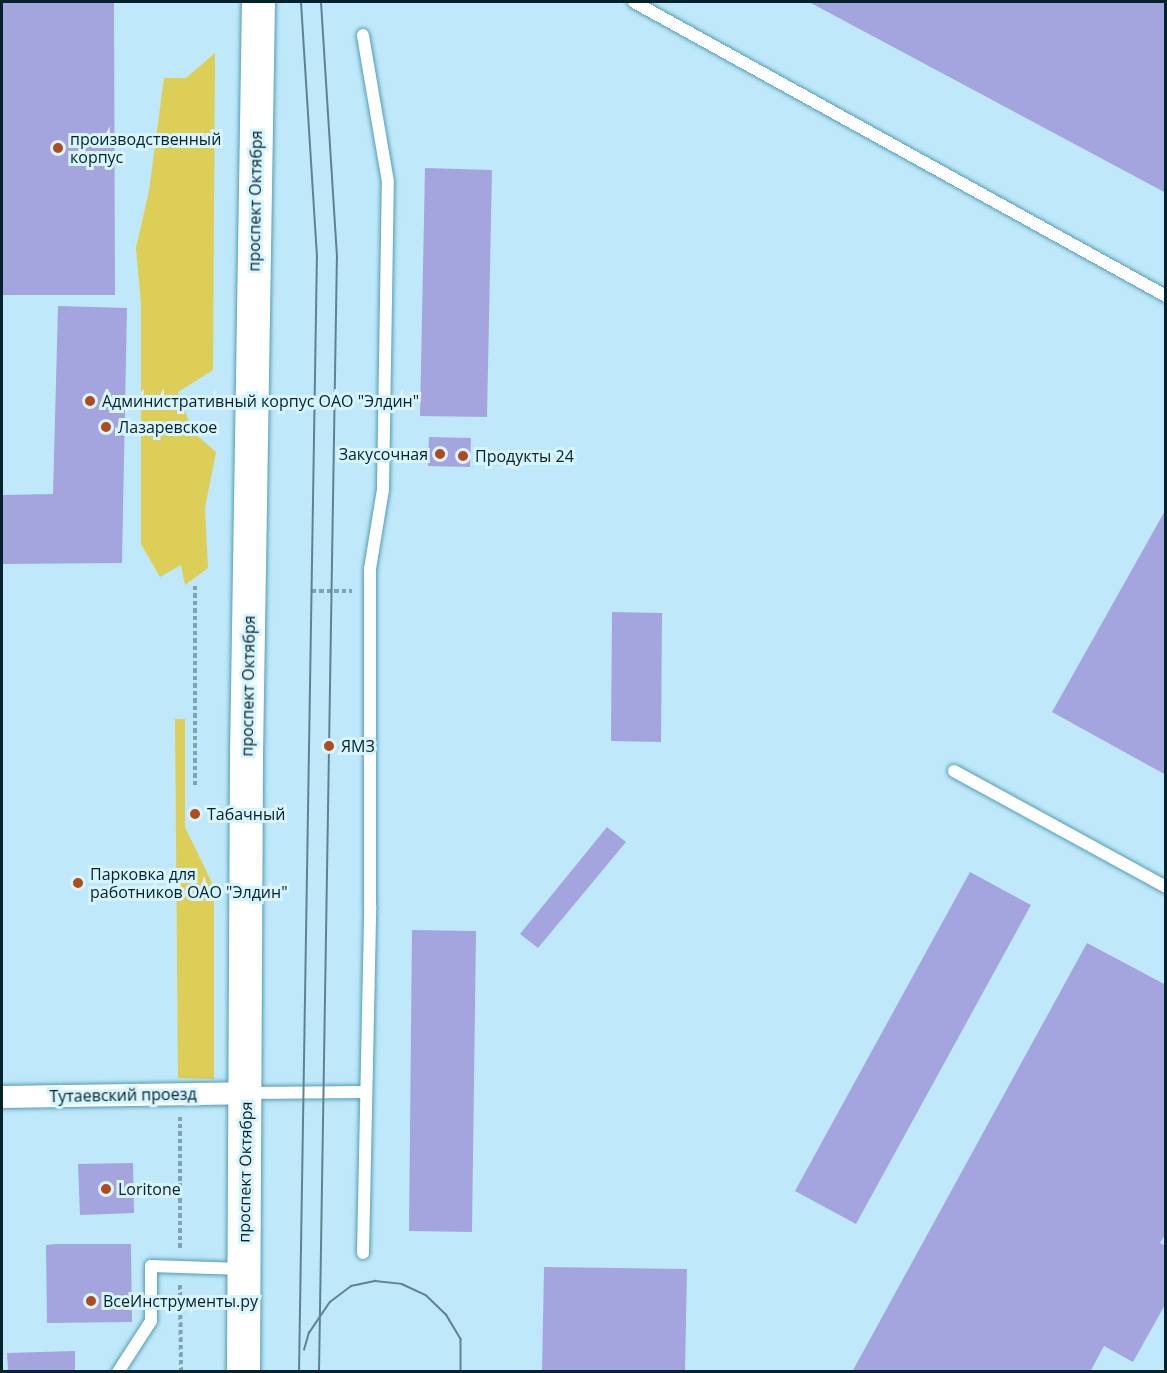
<!DOCTYPE html>
<meta charset="utf-8">
<style>
body{margin:0}
#map{position:relative;width:1167px;height:1373px;overflow:hidden;background:#bfe9fa;font-family:"Open Sans",sans-serif}
div>[style]{position:absolute}
.green>*{inset:0;background:#dcce57}
.building>*{inset:0;background:#a4a5df}
.path>*{height:4px;margin-top:-2px;transform-origin:0;background:repeating-linear-gradient(90deg,#7da4b3 0 4.5px,transparent 0 7.5px)}
.roads{filter:drop-shadow(0 0 2px #549db7) drop-shadow(0 0 2px #549db7)}
.lane>*{height:12px;margin:-6px;padding:0 6px;transform-origin:6px;border-radius:6px;background:#fff}
.street>*{height:22px;margin:-11px;padding:0 11px;transform-origin:11px;border-radius:11px;background:#fff}
.primary>*{height:33px;margin:-16.5px;padding:0 16.5px;transform-origin:16.5px;border-radius:16.5px;background:#fff}
.tram>*{height:1.5px;margin:-0.75px;padding:0 0.75px;transform-origin:0.75px;border-radius:0.75px;background:#5e8390}
.dots>*{width:16px;height:16px;translate:-50% -50%;box-sizing:border-box;border:3px solid #d8f4ff;border-radius:50%}
span{translate:-50% -50%;white-space:nowrap;text-align:center;line-height:1.15;-webkit-text-stroke:6px #d8f4ff;paint-order:stroke}
.poi-label{font-size:16px;color:#02222c}
.left{translate:0 -50%;text-align:left}
.right{translate:-100% -50%;text-align:right}
.street-label{font-size:16px;color:#02222c}
.frame{position:absolute;inset:0;border:3px solid #02222c;pointer-events:none}
</style>
<div id="map">
<div class="green">
<div style="clip-path:polygon(215px 53px,213px 370px,178px 392px,193px 432px,216px 452px,205px 508px,208px 568px,185px 585px,181px 565px,160px 577px,141px 544px,141px 304px,136px 248px,149px 191px,164px 78px,186px 78px)"></div>
<div style="clip-path:polygon(175px 719px,185px 719px,185px 827px,214px 887px,214px 1079px,178px 1078px)"></div>
</div>
<div class="building">
<div style="clip-path:polygon(2px 2px,114px 2px,115px 295px,2px 295px)"></div>
<div style="clip-path:polygon(809px 2px,1166px 2px,1166px 193px)"></div>
<div style="clip-path:polygon(425px 168px,492px 170px,487px 417px,420px 416px)"></div>
<div style="clip-path:polygon(58px 306px,127px 308px,122px 563px,2px 564px,2px 495px,53px 494px)"></div>
<div style="clip-path:polygon(429px 437px,471px 438px,470px 467px,428px 466px)"></div>
<div style="clip-path:polygon(1166px 509px,1166px 775px,1052px 712px)"></div>
<div style="clip-path:polygon(612px 612px,662px 613px,661px 742px,611px 741px)"></div>
<div style="clip-path:polygon(607px 827px,626px 842px,538px 948px,520px 934px)"></div>
<div style="clip-path:polygon(970px 872px,1031px 905px,856px 1224px,795px 1191px)"></div>
<div style="clip-path:polygon(412px 930px,476px 931px,472px 1232px,409px 1231px)"></div>
<div style="clip-path:polygon(1087px 943px,1166px 985px,1166px 1233px,1160px 1243px,1166px 1246px,1166px 1303px,1133px 1362px,1104px 1346px,1090px 1372px,852px 1372px)"></div>
<div style="clip-path:polygon(133px 1163px,134px 1213px,80px 1215px,78px 1164px)"></div>
<div style="clip-path:polygon(57px 1244px,131px 1244px,132px 1322px,47px 1323px,46px 1245px)"></div>
<div style="clip-path:polygon(544px 1267px,687px 1269px,685px 1372px,542px 1372px)"></div>
<div style="clip-path:polygon(75px 1351px,75px 1372px,8px 1372px,7px 1353px)"></div>
</div>
<div class="path">
<div style="left:195px;top:586px;width:202px;rotate:90deg"></div>
<div style="left:312px;top:591px;width:40px"></div>
<div style="left:180px;top:1248px;width:131px;rotate:-90deg"></div>
<div style="left:180px;top:1285px;width:87px;rotate:89.3deg"></div>
</div>
<div class="roads">
<div class="lane">
<div style="left:634px;top:2px;width:608px;rotate:28.93deg"></div>
<div style="left:954px;top:771px;width:242px;rotate:28.7deg"></div>
<div style="left:247px;top:1093px;width:118px;rotate:-0.5deg"></div>
<div style="left:363px;top:1253px;width:347px;rotate:-88.8deg"></div>
<div style="left:370px;top:906px;width:337px;rotate:-90deg"></div>
<div style="left:370px;top:569px;width:80px;rotate:-80.7deg"></div>
<div style="left:383px;top:490px;width:308px;rotate:-89.1deg"></div>
<div style="left:388px;top:182px;width:149px;rotate:-99.7deg"></div>
<div style="left:118px;top:1372px;width:61px;rotate:-57.1deg"></div>
<div style="left:151px;top:1321px;width:55px;rotate:-90deg"></div>
<div style="left:151px;top:1266px;width:91px;rotate:1.9deg"></div>
</div>
<div class="street">
<div style="left:2px;top:1097px;width:243px;rotate:-0.9deg"></div>
</div>
<div class="primary">
<div style="left:243px;top:1372px;width:617px;rotate:-89.72deg"></div>
<div style="left:246px;top:755px;width:753px;rotate:-89.09deg"></div>
</div>
</div>
<div class="tram">
<div style="left:304px;top:1350px;width:18px;rotate:-74deg"></div>
<div style="left:309px;top:1333px;width:37px;rotate:-56deg"></div>
<div style="left:330px;top:1302px;width:26px;rotate:-37deg"></div>
<div style="left:351px;top:1286px;width:25px;rotate:-12deg"></div>
<div style="left:375px;top:1281px;width:27px;rotate:6deg"></div>
<div style="left:402px;top:1284px;width:26px;rotate:25deg"></div>
<div style="left:426px;top:1295px;width:28px;rotate:44deg"></div>
<div style="left:446px;top:1314px;width:29px;rotate:59deg"></div>
<div style="left:461px;top:1339px;width:33px;rotate:90deg"></div>
<div style="left:299px;top:1372px;width:1115px;rotate:-89.08deg"></div>
<div style="left:317px;top:257px;width:256px;rotate:-93.6deg"></div>
<div style="left:319px;top:1372px;width:1115px;rotate:-89.08deg"></div>
<div style="left:337px;top:257px;width:256px;rotate:-93.6deg"></div>
</div>
<div class="dots">
<div style="left:58px;top:148px;background:#b04c1b"></div>
<div style="left:90px;top:401px;background:#b04c1b"></div>
<div style="left:106px;top:427px;background:#b04c1b"></div>
<div style="left:440px;top:454px;background:#b04c1b"></div>
<div style="left:463px;top:456px;background:#b04c1b"></div>
<div style="left:329px;top:746px;background:#b04c1b"></div>
<div style="left:195px;top:814px;background:#b04c1b"></div>
<div style="left:78px;top:883px;background:#b04c1b"></div>
<div style="left:106px;top:1189px;background:#b04c1b"></div>
<div style="left:91px;top:1301px;background:#b04c1b"></div>
</div>
<div class="poi-label">
<span class="left" style="left:70px;top:148px">производственный<br>корпус</span>
<span class="left" style="left:102px;top:401px">Административный корпус ОАО "Элдин"</span>
<span class="left" style="left:118px;top:427px">Лазаревское</span>
<span class="right" style="left:428px;top:454px">Закусочная</span>
<span class="left" style="left:475px;top:456px">Продукты 24</span>
<span class="left" style="left:341px;top:746px">ЯМЗ</span>
<span class="left" style="left:207px;top:814px">Табачный</span>
<span class="left" style="left:90px;top:883px">Парковка для<br>работников ОАО "Элдин"</span>
<span class="left" style="left:118px;top:1189px">Loritone</span>
<span class="left" style="left:103px;top:1301px">ВсеИнструменты.ру</span>
</div>
<div class="street-label">
<span style="left:255px;top:201px;rotate:-89deg">проспект Октября</span>
<span style="left:248px;top:686px;rotate:-89deg">проспект Октября</span>
<span style="left:123px;top:1095px;rotate:-1deg">Тутаевский проезд</span>
<span style="left:245px;top:1172px;rotate:-89deg">проспект Октября</span>
</div>
<div class="frame"></div>
</div>
